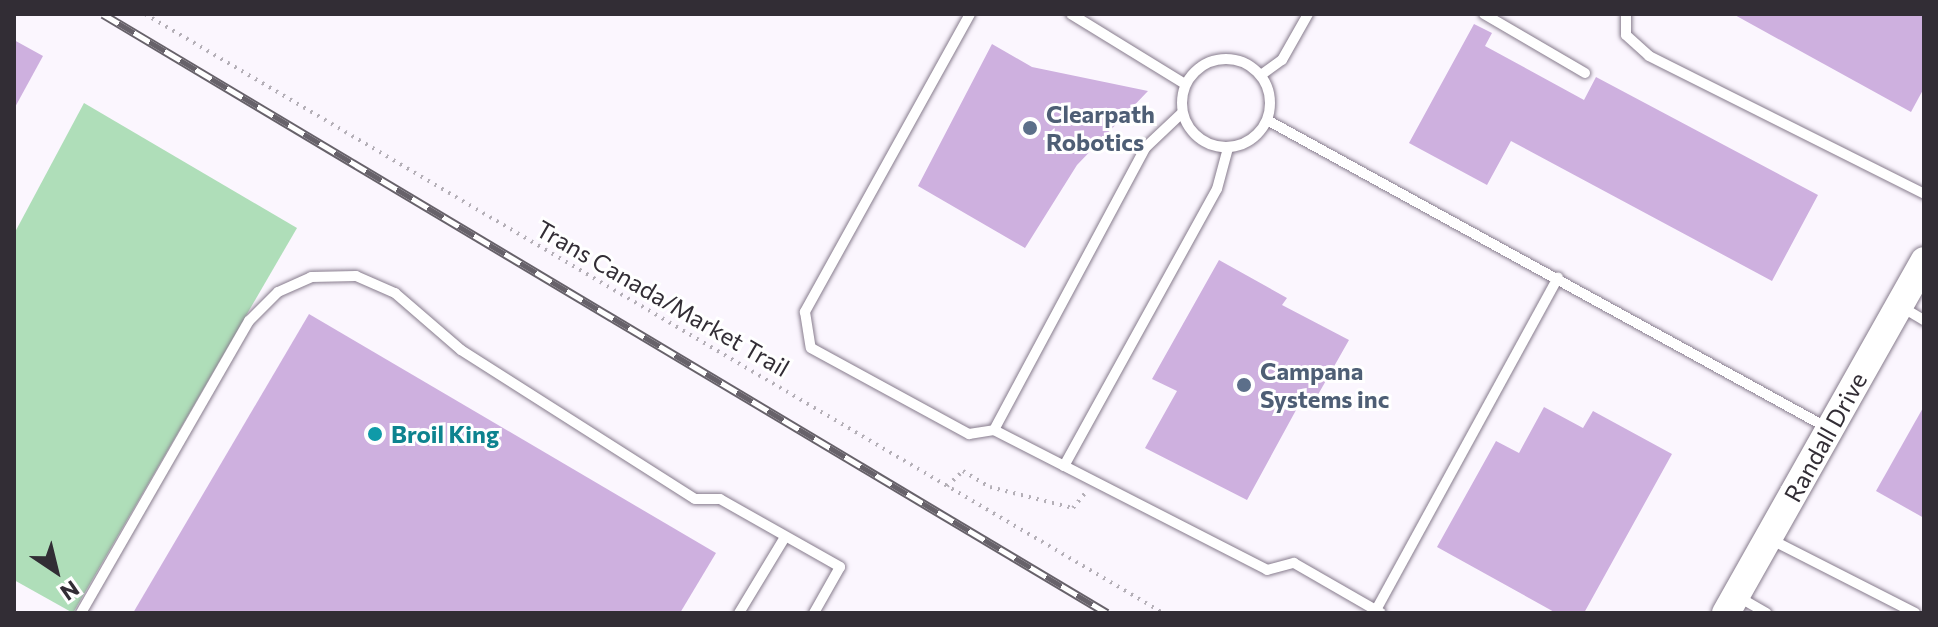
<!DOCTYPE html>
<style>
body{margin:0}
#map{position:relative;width:1938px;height:627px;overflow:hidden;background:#fbf6fe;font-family:Commissioner,sans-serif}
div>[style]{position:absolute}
.green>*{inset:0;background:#afdeb9}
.building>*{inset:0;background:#ceb0df}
.path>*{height:4px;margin-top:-2px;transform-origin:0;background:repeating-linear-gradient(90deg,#b4afb7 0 2px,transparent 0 8px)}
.roads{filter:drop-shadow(0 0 2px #877c8d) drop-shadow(0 0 2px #877c8d)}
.lane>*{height:10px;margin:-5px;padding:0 5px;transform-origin:5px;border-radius:5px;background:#fff}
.lane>.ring{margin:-5px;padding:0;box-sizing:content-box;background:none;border:10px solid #fff;border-radius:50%}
.secondary>*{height:28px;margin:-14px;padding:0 14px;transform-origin:14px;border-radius:14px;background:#fff}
.rail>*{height:9px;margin-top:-4.5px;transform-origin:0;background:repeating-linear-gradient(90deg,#fff 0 18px,#67626a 0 36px);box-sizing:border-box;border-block:2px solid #67626a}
.dots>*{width:22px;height:22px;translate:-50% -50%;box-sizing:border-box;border:4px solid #fff;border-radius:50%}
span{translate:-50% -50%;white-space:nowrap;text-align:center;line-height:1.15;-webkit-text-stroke:6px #fff;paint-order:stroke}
.service-label{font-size:24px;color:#4e5e75;font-weight:700}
.left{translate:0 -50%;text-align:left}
.street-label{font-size:24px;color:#322d35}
.culture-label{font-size:24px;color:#0d838f;font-weight:700}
.frame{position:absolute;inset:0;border:16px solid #322d35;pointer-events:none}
.north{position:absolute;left:16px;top:531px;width:80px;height:80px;-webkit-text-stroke:6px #fff;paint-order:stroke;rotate:145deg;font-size:22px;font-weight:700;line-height:32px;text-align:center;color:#322d35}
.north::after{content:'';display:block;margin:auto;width:28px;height:36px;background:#322d35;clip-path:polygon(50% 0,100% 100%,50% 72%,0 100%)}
</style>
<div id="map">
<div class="green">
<div style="clip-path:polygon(84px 103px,297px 228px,73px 613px,14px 580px,14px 234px)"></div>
</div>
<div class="building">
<div style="clip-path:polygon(1733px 14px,1924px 14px,1924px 88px,1911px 112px)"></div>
<div style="clip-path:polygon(1474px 24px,1492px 33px,1485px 46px,1584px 100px,1596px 77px,1818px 195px,1772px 281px,1511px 141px,1487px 185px,1409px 143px)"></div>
<div style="clip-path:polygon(14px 40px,43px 56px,14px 109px)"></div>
<div style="clip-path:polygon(992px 44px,1032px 67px,1148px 91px,1077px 165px,1025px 248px,918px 186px)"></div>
<div style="clip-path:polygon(1219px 260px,1287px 298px,1282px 305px,1349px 340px,1311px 407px,1301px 401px,1247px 500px,1145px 448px,1177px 391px,1152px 379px)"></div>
<div style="clip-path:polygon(309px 314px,716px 553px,680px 613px,133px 613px)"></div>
<div style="clip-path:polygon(1924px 406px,1924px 518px,1876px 491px)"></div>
<div style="clip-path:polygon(1544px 407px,1583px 428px,1593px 411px,1672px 454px,1584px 613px,1556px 613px,1437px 547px,1496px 441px,1519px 453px)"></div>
</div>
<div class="path">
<div style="left:145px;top:14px;width:1181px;rotate:30.47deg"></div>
<div style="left:947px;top:486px;width:22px;rotate:-43deg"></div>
<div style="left:963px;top:471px;width:31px;rotate:31deg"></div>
<div style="left:990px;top:487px;width:86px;rotate:14.2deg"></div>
<div style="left:1073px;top:508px;width:19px;rotate:-51deg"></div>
</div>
<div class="roads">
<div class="lane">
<div style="left:970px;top:14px;width:341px;rotate:119deg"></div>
<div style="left:805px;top:312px;width:36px;rotate:81deg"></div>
<div style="left:811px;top:348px;width:180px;rotate:28.6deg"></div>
<div style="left:969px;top:434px;width:25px;rotate:-9deg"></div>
<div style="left:994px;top:430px;width:307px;rotate:27.1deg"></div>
<div style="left:1267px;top:570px;width:28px;rotate:-15deg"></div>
<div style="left:1294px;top:563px;width:100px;rotate:29.9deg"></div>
<div style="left:1071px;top:14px;width:134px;rotate:31.6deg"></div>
<div style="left:1484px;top:14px;width:117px;rotate:30.3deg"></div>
<div style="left:1626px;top:14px;width:21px;rotate:90deg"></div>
<div style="left:1626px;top:35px;width:31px;rotate:42deg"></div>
<div style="left:1649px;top:56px;width:308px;rotate:26.6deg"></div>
<div class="ring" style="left:1182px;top:59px;width:78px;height:78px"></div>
<div style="left:1261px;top:75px;width:26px;rotate:-36deg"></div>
<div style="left:1282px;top:60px;width:53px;rotate:-60.5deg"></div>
<div style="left:1267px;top:120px;width:638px;rotate:28.78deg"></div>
<div style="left:1902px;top:307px;width:26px;rotate:31deg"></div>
<div style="left:994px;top:430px;width:321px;rotate:-61.8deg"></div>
<div style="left:1146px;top:147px;width:50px;rotate:-43.4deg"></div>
<div style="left:1064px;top:466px;width:316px;rotate:-61.1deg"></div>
<div style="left:1217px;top:189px;width:42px;rotate:-75deg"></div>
<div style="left:1770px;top:539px;width:163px;rotate:27deg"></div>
<div style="left:1737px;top:596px;width:34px;rotate:30deg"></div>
<div style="left:1376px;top:610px;width:379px;rotate:-61.3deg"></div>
<div style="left:81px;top:613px;width:337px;rotate:-60.1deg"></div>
<div style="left:249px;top:321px;width:41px;rotate:-45deg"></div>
<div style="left:278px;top:292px;width:36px;rotate:-24deg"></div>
<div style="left:311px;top:277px;width:45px;rotate:-1.3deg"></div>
<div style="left:356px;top:276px;width:43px;rotate:23.6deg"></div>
<div style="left:395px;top:293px;width:87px;rotate:40.8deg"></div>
<div style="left:461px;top:350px;width:277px;rotate:32.5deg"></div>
<div style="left:695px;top:499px;width:25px"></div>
<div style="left:720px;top:499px;width:138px;rotate:29.5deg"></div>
<div style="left:840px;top:567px;width:53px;rotate:119.5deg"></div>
<div style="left:739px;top:613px;width:89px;rotate:-58.8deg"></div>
</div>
<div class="secondary">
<div style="left:1726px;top:613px;width:404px;rotate:-60.6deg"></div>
</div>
</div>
<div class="rail">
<div style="left:103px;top:14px;width:1169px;rotate:30.82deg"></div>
</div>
<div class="dots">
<div style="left:1030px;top:128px;background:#5c6f8a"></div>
<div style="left:1244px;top:385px;background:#5c6f8a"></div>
<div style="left:375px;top:434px;background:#0f9aa8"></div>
</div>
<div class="service-label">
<span class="left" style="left:1046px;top:128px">Clearpath<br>Robotics</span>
<span class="left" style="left:1260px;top:385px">Campana<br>Systems inc</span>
</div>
<div class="street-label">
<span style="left:663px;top:298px;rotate:30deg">Trans Canada/Market Trail</span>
<span style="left:1825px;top:437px;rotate:-61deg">Randall Drive</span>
</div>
<div class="culture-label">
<span class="left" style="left:391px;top:434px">Broil King</span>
</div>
<div class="frame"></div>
<div class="north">N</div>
</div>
